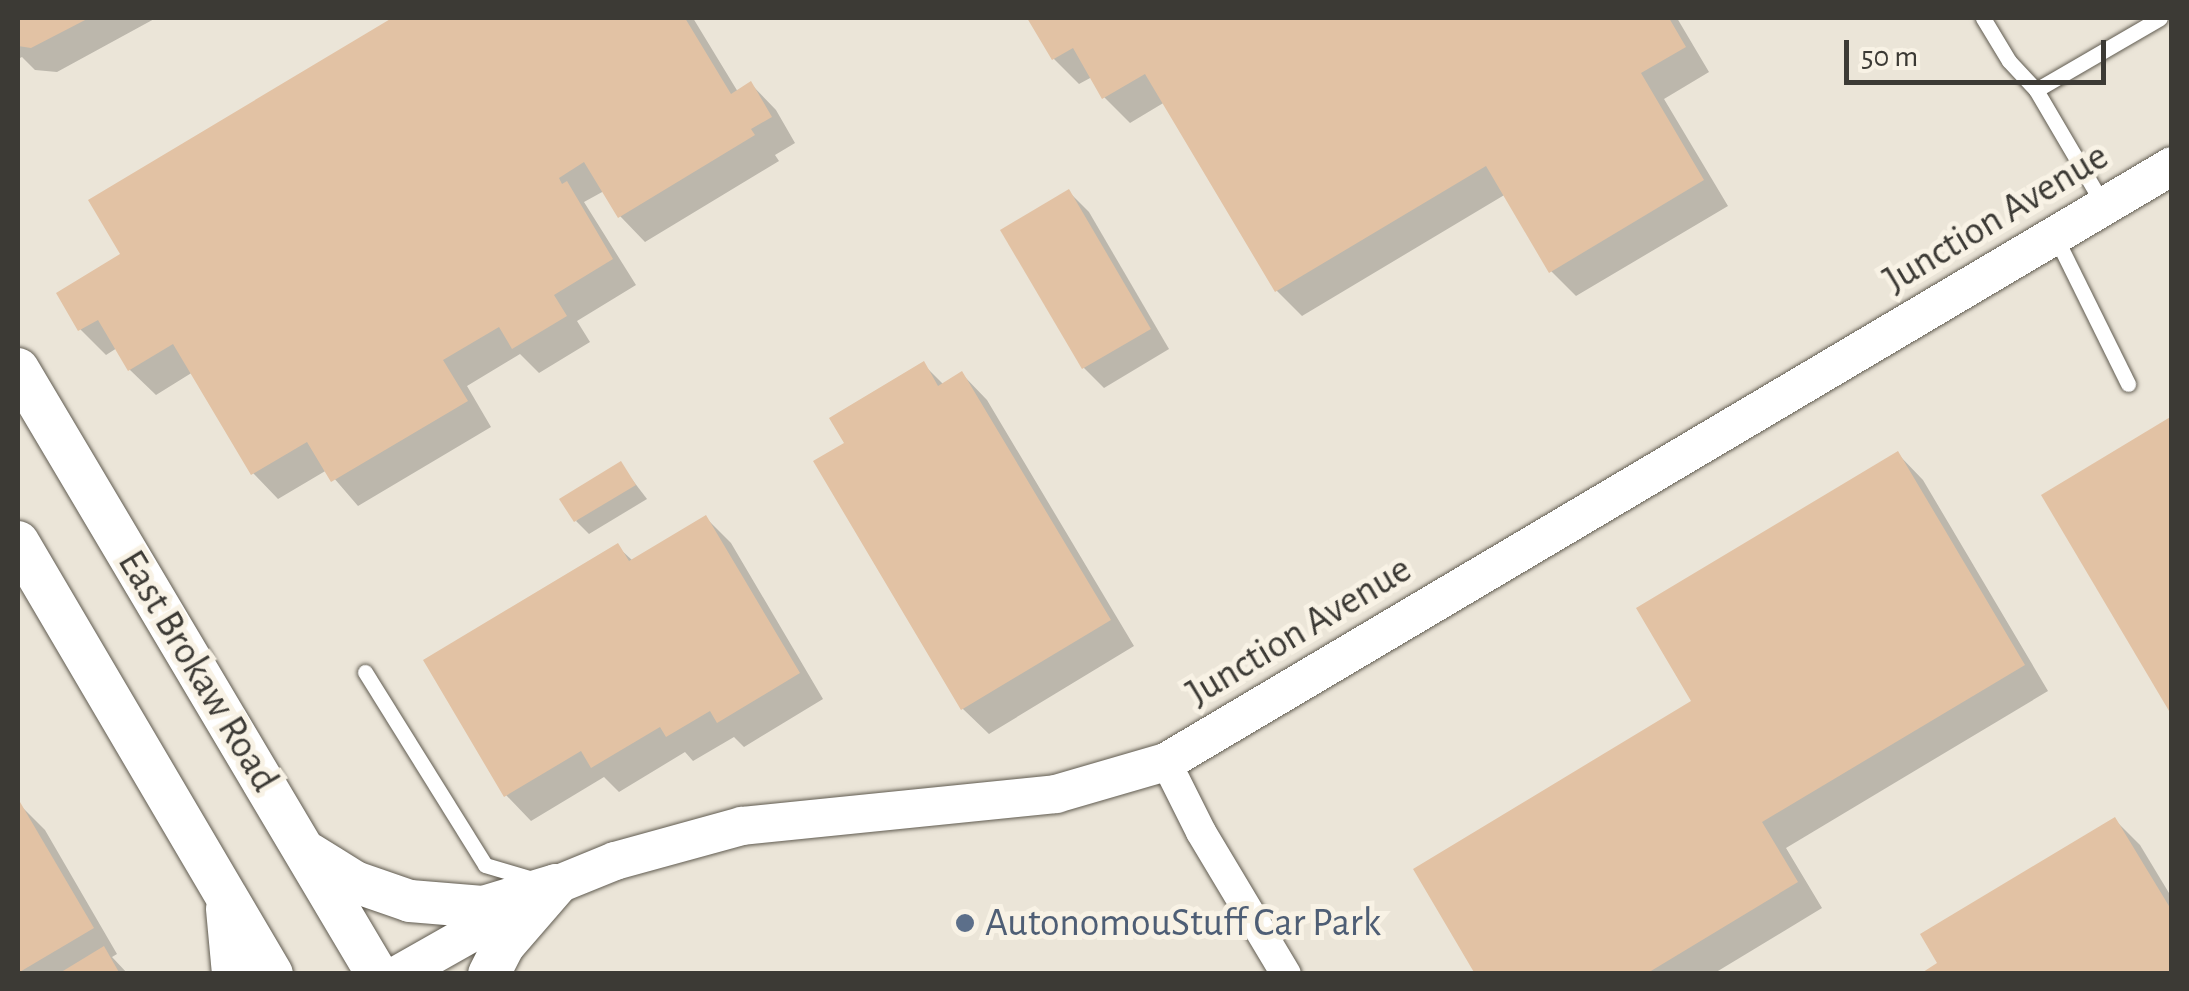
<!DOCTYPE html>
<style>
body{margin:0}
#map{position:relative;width:2189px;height:991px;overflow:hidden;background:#ebe5d8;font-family:"Alegreya Sans",sans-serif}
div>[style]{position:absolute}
.shadow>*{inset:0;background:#0003}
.building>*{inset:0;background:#e2c2a4}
.roads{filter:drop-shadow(0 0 2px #605b50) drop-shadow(0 0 2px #605b50)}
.service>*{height:15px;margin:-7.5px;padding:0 7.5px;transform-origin:7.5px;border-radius:7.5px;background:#fff}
.minor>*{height:30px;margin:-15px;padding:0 15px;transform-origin:15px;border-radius:15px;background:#fff}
.tertiary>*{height:38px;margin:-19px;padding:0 19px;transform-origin:19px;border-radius:19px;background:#fff}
.secondary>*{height:42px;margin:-21px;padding:0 21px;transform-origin:21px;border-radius:21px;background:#fff}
.dots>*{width:28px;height:28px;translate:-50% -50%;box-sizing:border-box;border:5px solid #f8f2e5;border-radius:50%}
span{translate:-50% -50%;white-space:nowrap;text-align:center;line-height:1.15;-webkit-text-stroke:10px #f8f2e5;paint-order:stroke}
.street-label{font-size:40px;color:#3c3a35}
.service-label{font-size:40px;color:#4e5e75}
.left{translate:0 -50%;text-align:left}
.frame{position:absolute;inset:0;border:20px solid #3c3a35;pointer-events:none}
.scale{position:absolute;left:1844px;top:40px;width:262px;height:45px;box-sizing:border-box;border:5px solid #3c3a35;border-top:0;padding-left:12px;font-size:30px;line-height:35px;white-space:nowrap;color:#3c3a35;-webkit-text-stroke:8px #f8f2e5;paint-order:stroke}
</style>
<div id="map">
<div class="shadow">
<div style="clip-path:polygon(18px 18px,156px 18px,57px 72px,35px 70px,22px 57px,18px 59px)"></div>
<div style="clip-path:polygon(397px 18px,693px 18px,738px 92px,751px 84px,776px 110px,795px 143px,775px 155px,779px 161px,645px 242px,620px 216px,604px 191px,584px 202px,636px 285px,577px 321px,590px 342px,539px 373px,520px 354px,467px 386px,491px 427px,358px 506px,327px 470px,278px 499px,253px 473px,193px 372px,156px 395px,130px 370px,117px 348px,106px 355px,80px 329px,124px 255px,91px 201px)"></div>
<div style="clip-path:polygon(1029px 18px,1677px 18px,1709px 72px,1664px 99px,1728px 206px,1576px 296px,1551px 271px,1506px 194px,1302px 316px,1277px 291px,1165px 102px,1130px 123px,1104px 97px,1092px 77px,1079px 84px,1054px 59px)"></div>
<div style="clip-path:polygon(1069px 192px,1089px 212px,1169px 349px,1104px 388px,1084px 368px)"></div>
<div style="clip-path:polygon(923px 364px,944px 385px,962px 374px,987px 400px,1134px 646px,989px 734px,963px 709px,847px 443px)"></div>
<div style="clip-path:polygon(1898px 454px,1923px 480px,2048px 691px,1786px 848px,1822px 908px,1713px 974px,1478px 974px)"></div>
<div style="clip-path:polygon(621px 465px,647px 499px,589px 534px,576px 521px)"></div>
<div style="clip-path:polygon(706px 518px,731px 543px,823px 699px,744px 747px,734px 737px,693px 761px,685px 752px,619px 792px,604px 777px,531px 821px,506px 795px,618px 547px,633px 561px)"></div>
<div style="clip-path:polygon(20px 805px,45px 830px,117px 954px,112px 957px,128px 974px,18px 974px)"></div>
<div style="clip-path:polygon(2115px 820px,2140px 845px,2172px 898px,2172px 974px)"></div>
</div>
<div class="building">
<div style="clip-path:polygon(18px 18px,89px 18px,31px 48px,18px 46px)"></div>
<div style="clip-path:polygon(392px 18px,685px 18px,731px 94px,751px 81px,772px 117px,751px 129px,755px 135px,618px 218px,584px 162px,559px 178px,562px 184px,567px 181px,613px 259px,554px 295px,567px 316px,512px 349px,499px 327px,443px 360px,468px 401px,331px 482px,307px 442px,251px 475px,173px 344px,128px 371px,98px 320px,78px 331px,56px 293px,120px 254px,88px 200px)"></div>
<div style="clip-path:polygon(1027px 18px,1669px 18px,1686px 47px,1641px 73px,1704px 180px,1549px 273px,1486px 166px,1275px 292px,1145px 74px,1102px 99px,1073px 48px,1052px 60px)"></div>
<div style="clip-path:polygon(1069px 189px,1151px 329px,1082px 369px,1000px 230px)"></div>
<div style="clip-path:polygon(924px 361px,938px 386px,962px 371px,1111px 620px,961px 710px,813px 461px,844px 443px,829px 418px)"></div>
<div style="clip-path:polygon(2172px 416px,2172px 716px,2041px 495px)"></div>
<div style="clip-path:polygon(1898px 451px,2025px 665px,1762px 822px,1798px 882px,1646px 974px,1475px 974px,1413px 869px,1691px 701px,1636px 608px)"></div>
<div style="clip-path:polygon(621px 461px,636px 485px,574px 522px,559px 499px)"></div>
<div style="clip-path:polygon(706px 515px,800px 673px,717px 723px,710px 711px,666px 737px,660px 727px,591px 768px,581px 751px,504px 797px,423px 660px,618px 543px,629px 561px)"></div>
<div style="clip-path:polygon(20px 802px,94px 928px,18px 973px,18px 803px)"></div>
<div style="clip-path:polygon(2115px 817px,2172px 911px,2172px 974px,1920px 974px,1937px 963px,1920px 934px)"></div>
<div style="clip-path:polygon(104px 946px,120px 974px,58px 974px)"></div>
</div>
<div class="roads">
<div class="service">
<div style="left:1983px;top:18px;width:50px;rotate:58.8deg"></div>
<div style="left:2009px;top:61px;width:40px;rotate:47deg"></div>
<div style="left:2036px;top:90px;width:134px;rotate:59.6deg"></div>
<div style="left:2036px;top:90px;width:143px;rotate:-30.1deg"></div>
<div style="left:2055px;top:236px;width:165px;rotate:63.7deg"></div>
<div style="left:365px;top:672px;width:227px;rotate:58.1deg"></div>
<div style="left:485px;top:865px;width:53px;rotate:16.4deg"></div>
</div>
<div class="minor">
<div style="left:1166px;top:762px;width:78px;rotate:63.4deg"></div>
<div style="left:1201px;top:832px;width:165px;rotate:59.1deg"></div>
</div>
<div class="tertiary">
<div style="left:399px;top:974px;width:180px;rotate:-29.5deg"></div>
<div style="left:556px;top:885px;width:64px;rotate:-22.1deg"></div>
<div style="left:615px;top:861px;width:132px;rotate:-15.4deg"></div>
<div style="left:742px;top:826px;width:316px;rotate:-5.8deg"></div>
<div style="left:1056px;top:794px;width:115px;rotate:-16.2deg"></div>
<div style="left:1166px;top:762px;width:1169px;rotate:-30.64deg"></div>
</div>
<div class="secondary">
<div style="left:18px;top:369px;width:703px;rotate:59.32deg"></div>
<div style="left:18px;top:542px;width:501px;rotate:59.55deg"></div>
<div style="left:310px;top:854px;width:53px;rotate:31.9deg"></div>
<div style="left:355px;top:882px;width:58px;rotate:19.1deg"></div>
<div style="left:410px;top:901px;width:73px;rotate:4.7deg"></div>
<div style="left:483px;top:907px;width:76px;rotate:-16.8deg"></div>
<div style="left:227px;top:909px;width:65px;rotate:84.7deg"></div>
<div style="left:489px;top:974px;width:33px;rotate:-63deg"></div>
<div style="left:504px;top:945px;width:79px;rotate:-49.1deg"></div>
</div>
</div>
<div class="dots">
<div style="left:965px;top:923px;background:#5c6f8a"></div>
</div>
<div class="street-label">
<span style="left:1996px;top:218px;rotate:-31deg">Junction Avenue</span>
<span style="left:1299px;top:631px;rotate:-31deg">Junction Avenue</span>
<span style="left:198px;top:671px;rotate:59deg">East Brokaw Road</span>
</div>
<div class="service-label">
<span class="left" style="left:985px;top:923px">AutonomouStuff Car Park</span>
</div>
<div class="frame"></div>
<div class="scale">50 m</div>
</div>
